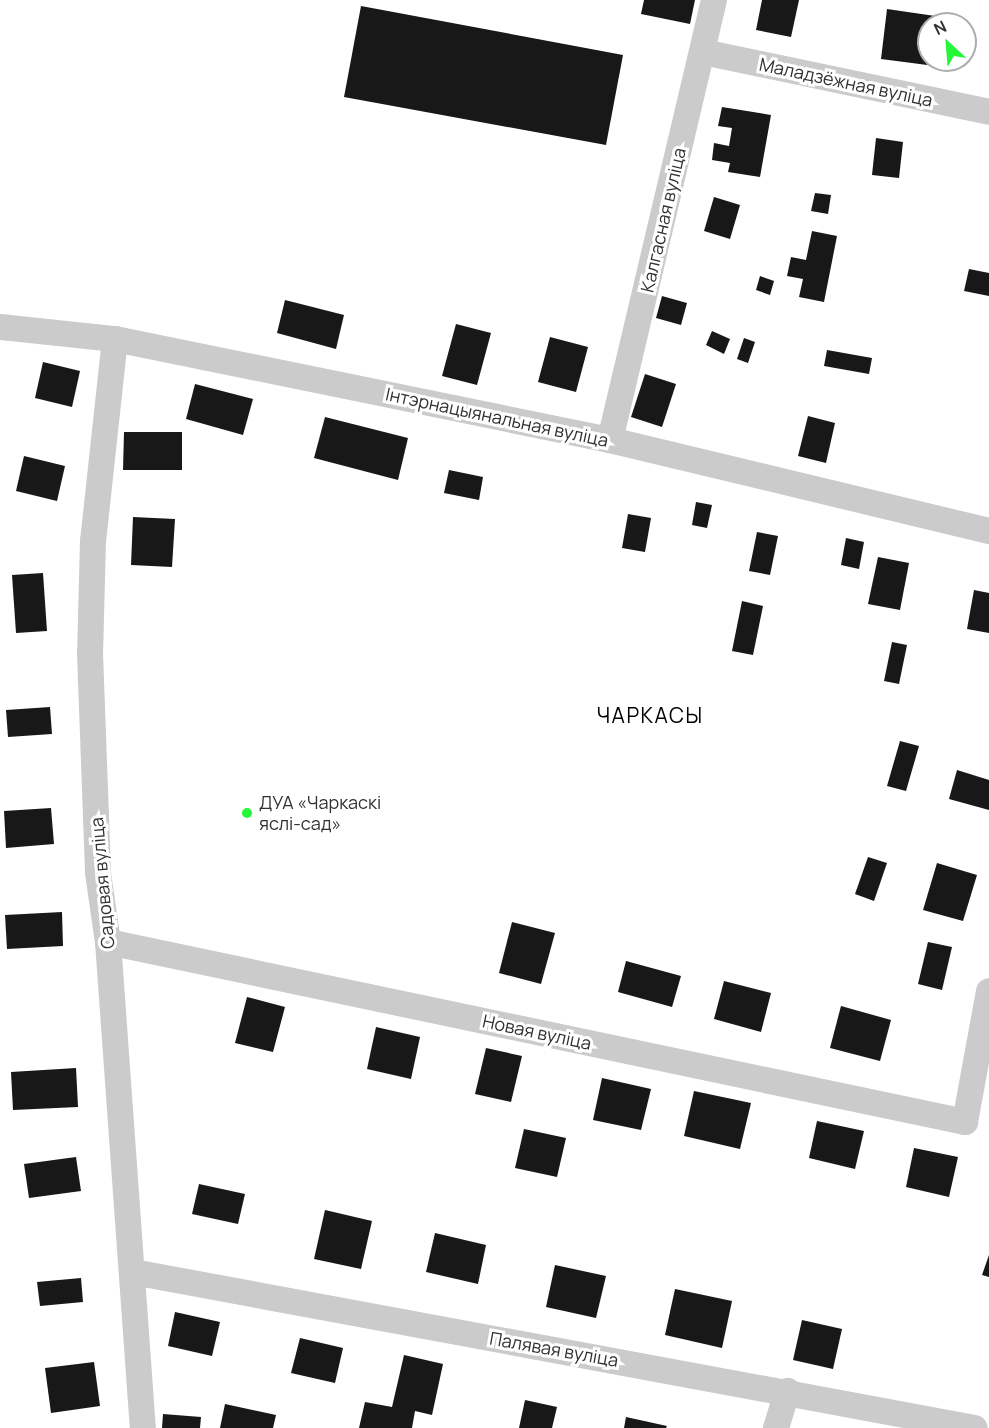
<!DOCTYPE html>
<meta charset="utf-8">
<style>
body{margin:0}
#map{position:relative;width:989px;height:1428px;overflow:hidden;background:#fff;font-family:Manrope,sans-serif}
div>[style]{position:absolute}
.building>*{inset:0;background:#181818}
.minor>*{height:26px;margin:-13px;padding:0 13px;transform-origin:13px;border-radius:13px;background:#cbcbcb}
.dots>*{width:16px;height:16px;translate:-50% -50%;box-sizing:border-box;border:3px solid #fff;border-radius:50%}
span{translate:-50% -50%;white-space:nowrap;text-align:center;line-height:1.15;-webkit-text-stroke:6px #fff;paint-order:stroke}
.street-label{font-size:18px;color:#313131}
.poi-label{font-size:18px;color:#313131}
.left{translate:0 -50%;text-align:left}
.quarter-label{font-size:21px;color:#000;letter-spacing:1.5px}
.north{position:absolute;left:917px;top:12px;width:60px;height:60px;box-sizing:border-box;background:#fff;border:2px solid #adadad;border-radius:50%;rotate:334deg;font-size:16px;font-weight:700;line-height:24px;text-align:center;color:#313131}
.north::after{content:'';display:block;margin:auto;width:21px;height:27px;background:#24f738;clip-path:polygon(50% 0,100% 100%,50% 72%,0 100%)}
</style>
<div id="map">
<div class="building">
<div style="clip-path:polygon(644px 0,695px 0,690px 24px,641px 14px)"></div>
<div style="clip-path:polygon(762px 0,799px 0,791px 37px,756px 30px)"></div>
<div style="clip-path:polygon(361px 6px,623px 55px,606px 145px,344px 97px)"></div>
<div style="clip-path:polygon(887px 9px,942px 17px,941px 24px,929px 24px,929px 60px,936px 60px,935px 66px,881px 59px)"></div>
<div style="clip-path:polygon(722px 107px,771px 115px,760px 177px,728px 172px,730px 163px,712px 160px,714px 143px,729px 146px,732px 128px,718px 126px)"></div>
<div style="clip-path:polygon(876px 138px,903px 142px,899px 178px,872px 175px)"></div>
<div style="clip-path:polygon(815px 193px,831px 195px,828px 214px,811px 211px)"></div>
<div style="clip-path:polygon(714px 197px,740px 205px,730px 239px,704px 231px)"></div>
<div style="clip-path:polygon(812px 231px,837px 236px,824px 302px,799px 297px,803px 279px,787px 276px,791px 257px,806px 260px)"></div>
<div style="clip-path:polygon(969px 269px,989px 273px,989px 296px,964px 291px)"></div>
<div style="clip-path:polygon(760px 276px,774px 281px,770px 295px,756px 290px)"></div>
<div style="clip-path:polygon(662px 296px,687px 303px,681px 325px,656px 318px)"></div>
<div style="clip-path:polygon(285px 300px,344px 315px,336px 349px,277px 333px)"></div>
<div style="clip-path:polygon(456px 324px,491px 333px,477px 385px,442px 376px)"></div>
<div style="clip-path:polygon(712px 331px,730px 339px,724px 354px,706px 345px)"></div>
<div style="clip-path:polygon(550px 337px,588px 347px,576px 392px,538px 382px)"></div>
<div style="clip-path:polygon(744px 338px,755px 342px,748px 363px,737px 359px)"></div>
<div style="clip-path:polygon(827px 350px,872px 358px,869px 374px,824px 366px)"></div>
<div style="clip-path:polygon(43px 362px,80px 371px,72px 407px,35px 398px)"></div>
<div style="clip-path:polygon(645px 374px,676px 384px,662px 427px,631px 417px)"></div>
<div style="clip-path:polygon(195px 384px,253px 399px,243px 435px,186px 419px)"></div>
<div style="clip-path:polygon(808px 416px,835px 423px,826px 463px,798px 456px)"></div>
<div style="clip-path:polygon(325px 417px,408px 438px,398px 480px,314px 458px)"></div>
<div style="clip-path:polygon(124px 432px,182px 432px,182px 470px,123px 470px)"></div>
<div style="clip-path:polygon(24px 456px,65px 466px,57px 501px,16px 491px)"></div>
<div style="clip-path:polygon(449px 470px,483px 477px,479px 500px,444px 493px)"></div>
<div style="clip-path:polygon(696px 502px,712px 505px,707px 528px,692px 525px)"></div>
<div style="clip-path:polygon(628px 514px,651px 518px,645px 552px,622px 548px)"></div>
<div style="clip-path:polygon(133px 517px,175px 519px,172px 567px,131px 565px)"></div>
<div style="clip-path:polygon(757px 532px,778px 536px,770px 575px,749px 571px)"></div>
<div style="clip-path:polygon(846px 538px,864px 542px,859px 569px,841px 565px)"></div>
<div style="clip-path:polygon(878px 557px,909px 563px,900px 610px,868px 604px)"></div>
<div style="clip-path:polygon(43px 573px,47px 631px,16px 633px,12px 575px)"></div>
<div style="clip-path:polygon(974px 590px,989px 593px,989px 633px,967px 629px)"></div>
<div style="clip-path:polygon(742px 601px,763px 606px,753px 655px,732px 651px)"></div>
<div style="clip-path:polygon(892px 642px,907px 645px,899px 684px,884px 681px)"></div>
<div style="clip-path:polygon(50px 707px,52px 734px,8px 737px,6px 710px)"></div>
<div style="clip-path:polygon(900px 741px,919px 746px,906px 791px,887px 786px)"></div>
<div style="clip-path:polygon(957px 770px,989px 780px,989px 810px,949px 799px)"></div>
<div style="clip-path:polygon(51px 808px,54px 844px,6px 848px,4px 811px)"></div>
<div style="clip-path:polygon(868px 857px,887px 863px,874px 901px,855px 894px)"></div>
<div style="clip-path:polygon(937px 863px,977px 875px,963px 921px,923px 910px)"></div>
<div style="clip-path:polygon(62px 912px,63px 946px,7px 949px,5px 915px)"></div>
<div style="clip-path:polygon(512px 922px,555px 933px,541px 984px,499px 973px)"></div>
<div style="clip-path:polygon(928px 942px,952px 947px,942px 990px,918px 984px)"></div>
<div style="clip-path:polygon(626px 961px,681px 976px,672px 1007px,618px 992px)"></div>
<div style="clip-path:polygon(724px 981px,771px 993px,761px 1032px,714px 1019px)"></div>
<div style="clip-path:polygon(247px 997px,285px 1007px,273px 1052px,235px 1043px)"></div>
<div style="clip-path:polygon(841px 1006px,891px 1020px,880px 1061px,830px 1048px)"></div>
<div style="clip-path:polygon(376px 1027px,420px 1037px,411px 1079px,367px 1069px)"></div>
<div style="clip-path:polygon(486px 1048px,522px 1056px,511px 1102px,475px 1094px)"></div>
<div style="clip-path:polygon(76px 1068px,78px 1107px,13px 1110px,11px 1072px)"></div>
<div style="clip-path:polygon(602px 1078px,651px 1089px,641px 1130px,593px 1120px)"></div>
<div style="clip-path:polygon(694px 1091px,751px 1103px,740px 1149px,684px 1136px)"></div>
<div style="clip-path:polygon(817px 1121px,864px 1131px,855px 1169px,809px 1158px)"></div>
<div style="clip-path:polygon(524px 1129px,566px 1138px,557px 1177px,515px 1168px)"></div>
<div style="clip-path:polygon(914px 1148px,958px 1157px,949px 1197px,906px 1187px)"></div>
<div style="clip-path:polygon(76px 1157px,81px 1191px,29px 1198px,24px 1164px)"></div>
<div style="clip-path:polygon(199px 1184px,245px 1194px,238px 1224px,192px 1214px)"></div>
<div style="clip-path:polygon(325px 1210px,372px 1221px,361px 1269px,314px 1259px)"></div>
<div style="clip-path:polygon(435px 1233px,486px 1245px,478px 1284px,426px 1272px)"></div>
<div style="clip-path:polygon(989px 1255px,989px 1277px,982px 1275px)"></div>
<div style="clip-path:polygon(555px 1265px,606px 1276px,596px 1318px,546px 1307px)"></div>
<div style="clip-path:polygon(81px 1278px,83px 1302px,40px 1306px,37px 1282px)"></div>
<div style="clip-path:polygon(675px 1289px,732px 1301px,722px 1348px,665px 1335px)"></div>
<div style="clip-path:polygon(175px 1312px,220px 1322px,212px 1356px,168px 1346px)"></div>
<div style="clip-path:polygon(802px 1320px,842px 1329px,833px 1369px,793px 1360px)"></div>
<div style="clip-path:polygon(300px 1338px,343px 1348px,335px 1383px,291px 1373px)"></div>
<div style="clip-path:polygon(404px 1355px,443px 1364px,432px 1415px,415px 1411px,412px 1428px,359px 1428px,365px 1402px,392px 1407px)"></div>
<div style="clip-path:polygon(94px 1362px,100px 1406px,51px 1413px,45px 1368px)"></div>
<div style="clip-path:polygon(525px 1400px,557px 1407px,552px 1428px,519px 1428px)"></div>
<div style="clip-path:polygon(225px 1404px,276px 1415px,273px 1428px,220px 1428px)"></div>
<div style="clip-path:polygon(163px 1414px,201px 1417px,200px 1428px,162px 1428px)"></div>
<div style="clip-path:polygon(626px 1417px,667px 1426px,666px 1428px,624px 1428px)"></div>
</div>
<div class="minor">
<div style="left:703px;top:52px;width:292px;rotate:11.8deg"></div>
<div style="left:0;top:327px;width:116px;rotate:6deg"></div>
<div style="left:115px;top:339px;width:505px;rotate:11.53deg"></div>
<div style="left:610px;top:440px;width:390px;rotate:13.5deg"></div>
<div style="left:115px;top:339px;width:203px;rotate:96.2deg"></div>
<div style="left:93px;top:541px;width:112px;rotate:91.5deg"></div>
<div style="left:90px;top:653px;width:220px;rotate:87.9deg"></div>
<div style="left:98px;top:873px;width:70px;rotate:81.8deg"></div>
<div style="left:108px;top:942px;width:487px;rotate:85.9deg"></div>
<div style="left:610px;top:440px;width:452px;rotate:-76.7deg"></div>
<div style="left:108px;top:942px;width:876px;rotate:11.86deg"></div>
<div style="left:965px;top:1122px;width:133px;rotate:-79.6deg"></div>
<div style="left:133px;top:1272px;width:856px;rotate:10.5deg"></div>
<div style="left:776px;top:1428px;width:39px;rotate:-73deg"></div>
</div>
<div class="dots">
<div style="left:247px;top:813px;background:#24f738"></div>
</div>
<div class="street-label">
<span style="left:846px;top:82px;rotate:12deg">Маладзёжная вуліца</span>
<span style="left:663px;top:220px;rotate:-77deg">Калгасная вуліца</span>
<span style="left:497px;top:417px;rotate:12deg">Інтэрнацыянальная вуліца</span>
<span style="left:102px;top:883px;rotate:-95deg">Садовая вуліца</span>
<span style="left:537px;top:1032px;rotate:12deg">Новая вуліца</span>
<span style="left:554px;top:1349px;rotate:10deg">Палявая вуліца</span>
</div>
<div class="poi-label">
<span class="left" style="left:259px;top:813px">ДУА «Чаркаскі<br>яслі-сад»</span>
</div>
<div class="quarter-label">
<span style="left:650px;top:715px">ЧАРКАСЫ</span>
</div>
<div class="north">N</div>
</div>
